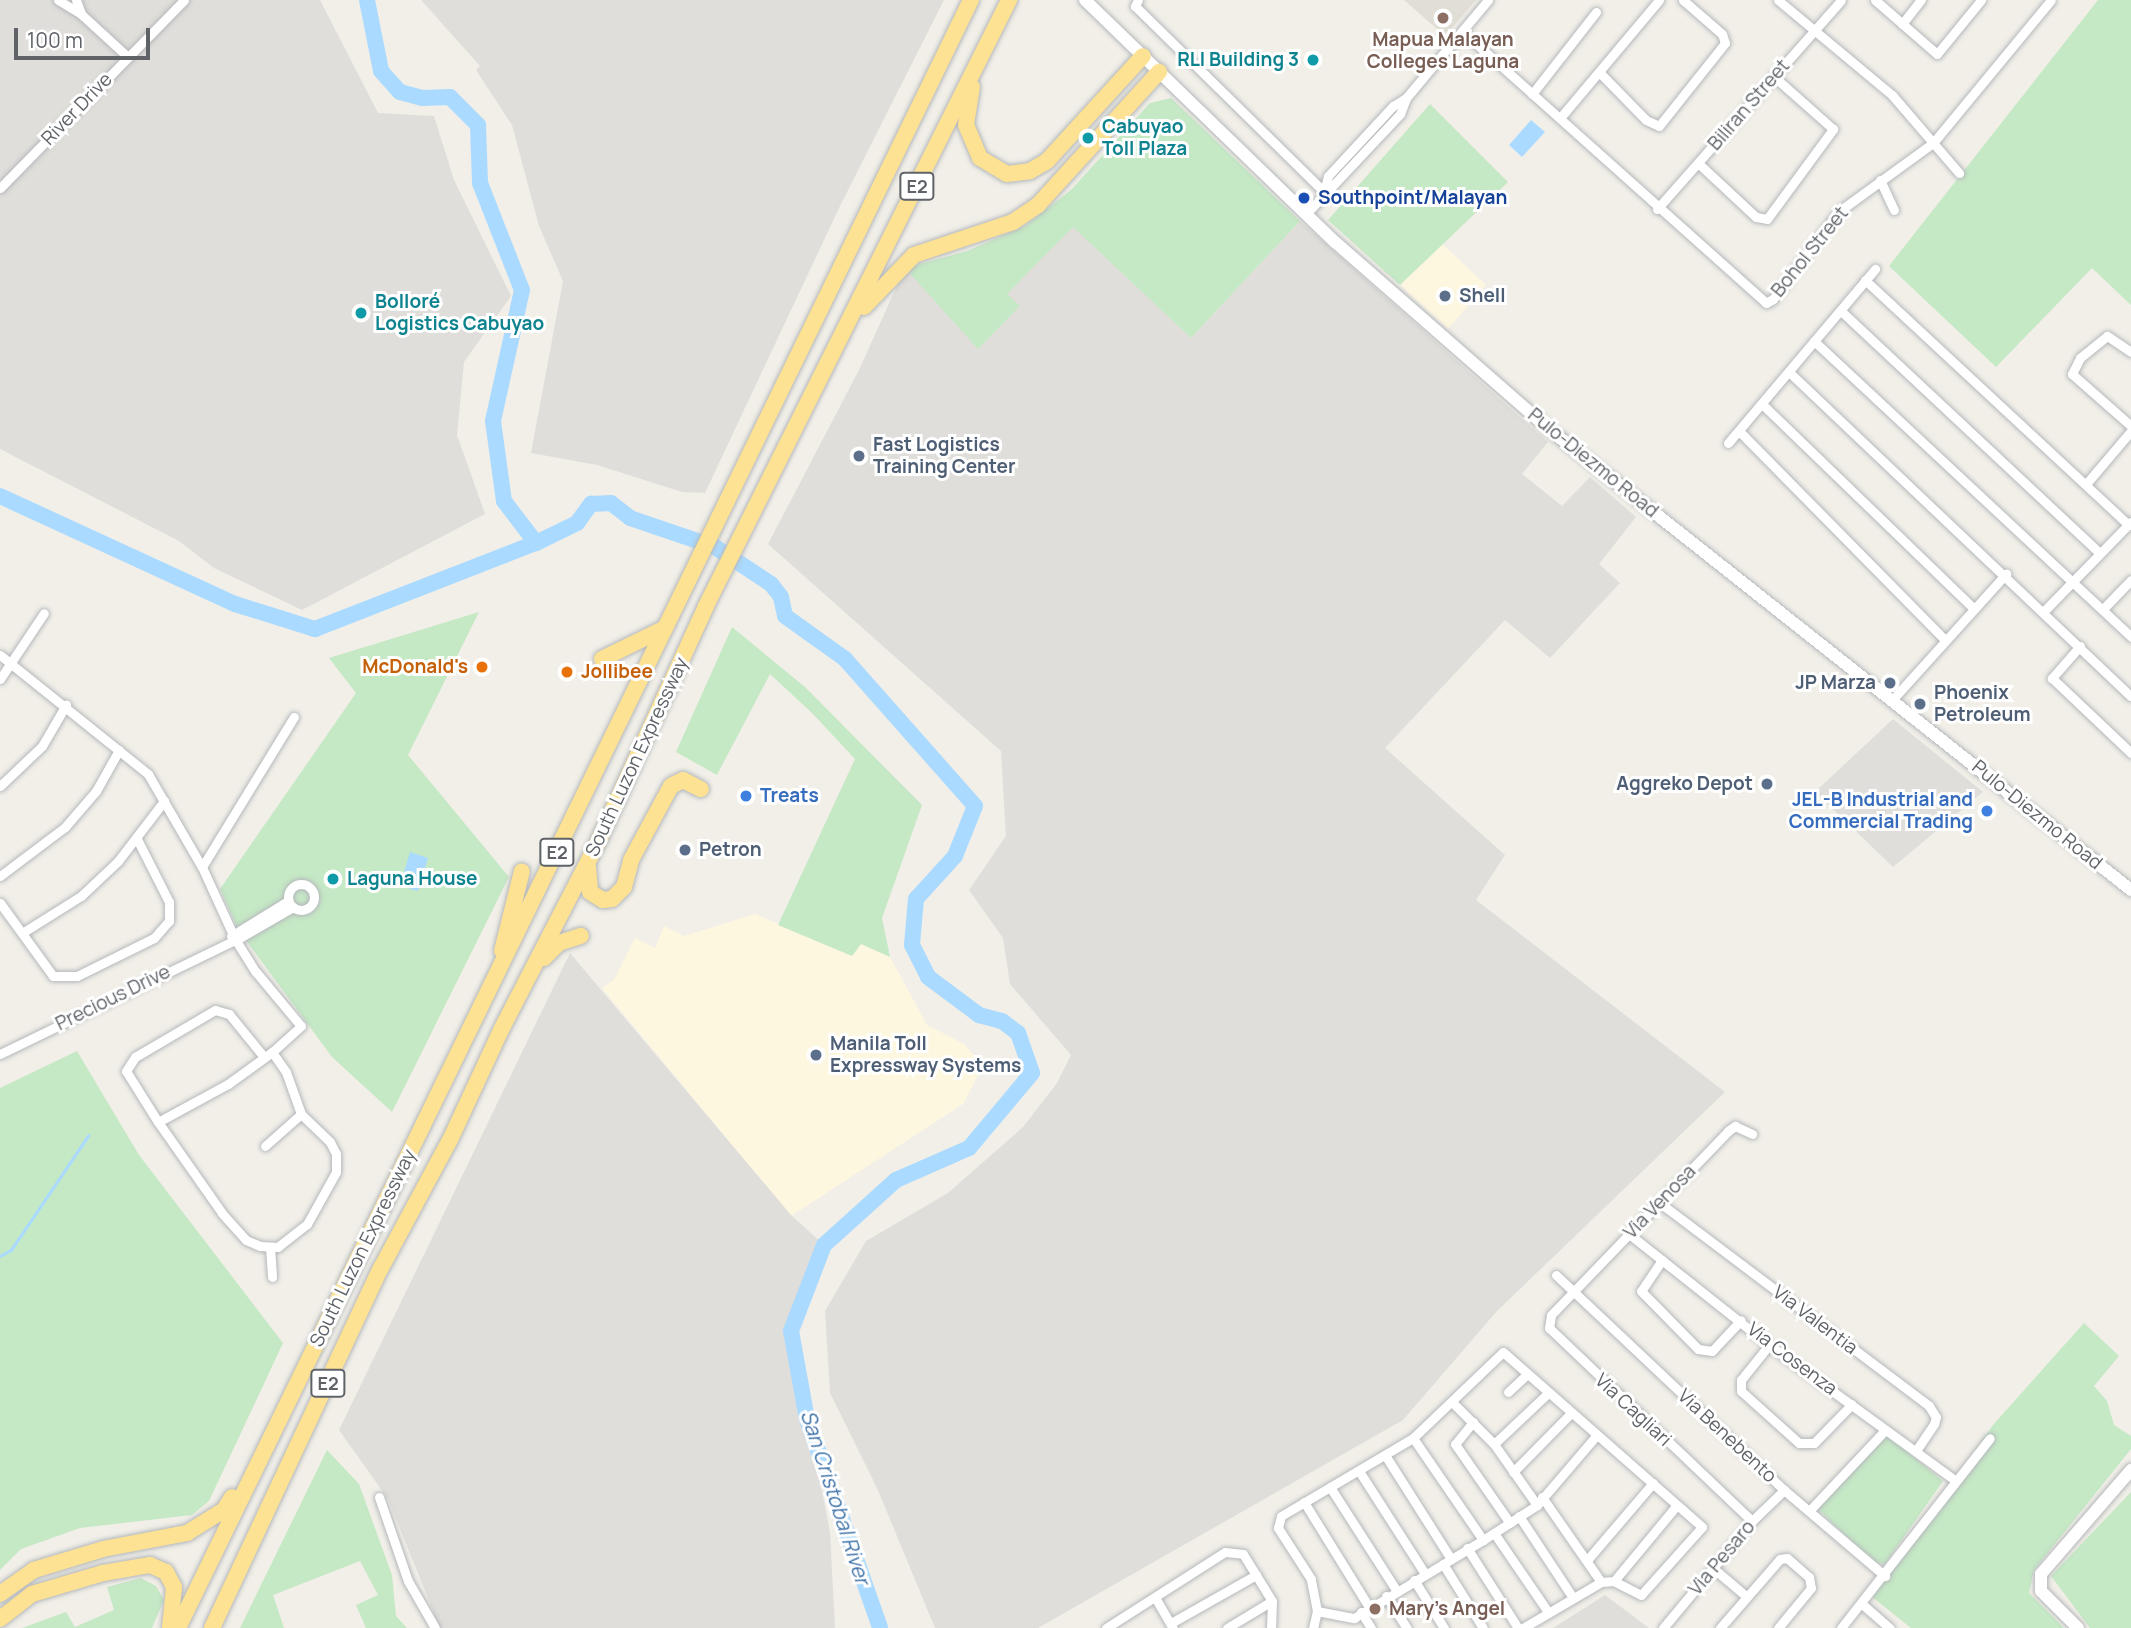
<!DOCTYPE html>
<meta charset="utf-8">
<style>
body{margin:0}
#map{position:relative;width:2131px;height:1628px;overflow:hidden;background:#f1efe8;font-family:Manrope,sans-serif}
div>[style]{position:absolute}
.commercial>*{inset:0;background:#fef7e0}
.industrial>*{inset:0;background:#e0deda}
.education>*{inset:0;background:#e1ded6}
.green>*{inset:0;background:#c5e8c5}
.water>*{inset:0;background:#aadaff}
.stream>*{height:2.5px;margin:-1.25px;padding:0 1.25px;transform-origin:1.25px;border-radius:1.25px;background:#aadaff}
.river>*{height:16px;margin:-8px;padding:0 8px;transform-origin:8px;border-radius:8px;background:#aadaff}
.roads{filter:drop-shadow(0 0 2px #b5b8bc) drop-shadow(0 0 2px #b5b8bc)}
.street>*{height:9px;margin:-4.5px;padding:0 4.5px;transform-origin:4.5px;border-radius:4.5px;background:#fff}
.street>.ring{margin:-4.5px;padding:0;box-sizing:content-box;background:none;border:9px solid #fff;border-radius:50%}
.secondary>*{height:12px;margin:-6px;padding:0 6px;transform-origin:6px;border-radius:6px;background:#fff}
.highway>*{height:16px;margin:-8px;padding:0 8px;transform-origin:8px;border-radius:8px;background:#fde293}
.dots>*{width:19px;height:19px;translate:-50% -50%;box-sizing:border-box;border:4px solid #fff;border-radius:50%}
span{translate:-50% -50%;white-space:nowrap;text-align:center;line-height:1.15;-webkit-text-stroke:6px #fff;paint-order:stroke}
.shield-label span{padding:2px 5px;background:#fff;border:2px solid;border-radius:5px;-webkit-text-stroke-width:0}
.shield-label{font-size:18px;color:#5f6368;font-weight:700}
.education-label{font-size:19px;color:#785e54;font-weight:700}
.left{translate:0 -50%;text-align:left}
.culture-label{font-size:19px;color:#0d838f;font-weight:700}
.right{translate:-100% -50%;text-align:right}
.street-label{font-size:19px;color:#5f6368}
.transit-label{font-size:19px;color:#164399;font-weight:700}
.service-label{font-size:19px;color:#4e5e75;font-weight:700}
.food-label{font-size:19px;color:#c56008;font-weight:700}
.shop-label{font-size:19px;color:#366cbe;font-weight:700}
.water-label{font-size:21px;color:#4174aa;font-style:italic}
.scale{position:absolute;left:14px;top:28px;width:136px;height:32px;box-sizing:border-box;border:4px solid #5f6368;border-top:0;padding-left:9px;font-size:21px;line-height:24px;white-space:nowrap;color:#5f6368;-webkit-text-stroke:5px #fff;paint-order:stroke}
</style>
<div id="map">
<div class="commercial">
<div style="clip-path:polygon(1440px 242px,1486px 285px,1448px 329px,1400px 285px)"></div>
<div style="clip-path:polygon(755px 914px,852px 956px,861px 944px,890px 957px,927px 1025px,964px 1044px,983px 1066px,963px 1104px,791px 1216px,602px 988px,614px 980px,635px 938px,655px 948px,664px 926px,684px 936px)"></div>
</div>
<div class="industrial">
<div style="clip-path:polygon(0 0,320px 0,378px 113px,434px 116px,454px 180px,511px 296px,464px 362px,457px 435px,485px 514px,302px 610px,214px 568px,179px 541px,0 449px)"></div>
<div style="clip-path:polygon(421px 0,944px 0,840px 206px,705px 493px,682px 492px,597px 465px,531px 453px,563px 281px,539px 226px,512px 125px,476px 70px,480px 66px)"></div>
<div style="clip-path:polygon(1300px 221px,1548px 442px,1522px 474px,1562px 506px,1590px 477px,1636px 517px,1599px 564px,1620px 583px,1550px 658px,1505px 620px,1385px 748px,1505px 855px,1476px 900px,1725px 1092px,1497px 1311px,1403px 1420px,1038px 1628px,935px 1628px,877px 1488px,830px 1393px,825px 1311px,866px 1241px,948px 1193px,1023px 1127px,1057px 1083px,1071px 1055px,1010px 984px,1003px 938px,969px 890px,1006px 836px,1001px 751px,768px 544px,859px 370px,905px 268px,1020px 306px,1006px 294px,1073px 226px,1191px 338px)"></div>
<div style="clip-path:polygon(1893px 719px,1983px 792px,1893px 867px,1815px 792px)"></div>
<div style="clip-path:polygon(570px 953px,791px 1215px,824px 1245px,791px 1331px,830px 1532px,835px 1628px,440px 1628px,388px 1499px,339px 1430px)"></div>
<div style="clip-path:polygon(1605px 1595px,1649px 1628px,1553px 1628px)"></div>
</div>
<div class="education">
<div style="clip-path:polygon(1404px 0,1476px 0,1445px 36px)"></div>
</div>
<div class="green">
<div style="clip-path:polygon(2098px 0,2131px 0,2131px 305px,2092px 268px,1996px 367px,1889px 266px)"></div>
<div style="clip-path:polygon(1171px 98px,1300px 221px,1191px 338px,1073px 227px,1007px 294px,1020px 306px,978px 349px,905px 268px,967px 251px,1025px 226px,1071px 190px,1150px 103px)"></div>
<div style="clip-path:polygon(1430px 104px,1508px 182px,1400px 285px,1328px 220px)"></div>
<div style="clip-path:polygon(479px 612px,408px 755px,509px 877px,392px 1112px,332px 1057px,245px 939px,292px 913px,283px 899px,237px 927px,220px 889px,356px 693px,329px 658px)"></div>
<div style="clip-path:polygon(732px 627px,805px 687px,922px 805px,882px 918px,890px 957px,861px 944px,852px 956px,778px 925px,855px 759px,813px 714px,770px 674px,717px 775px,676px 752px)"></div>
<div style="clip-path:polygon(77px 1051px,139px 1155px,283px 1343px,209px 1501px,192px 1515px,80px 1528px,21px 1549px,0 1570px,0 1088px)"></div>
<div style="clip-path:polygon(2084px 1323px,2119px 1356px,2094px 1386px,2107px 1401px,2114px 1425px,2131px 1436px,2131px 1449px,2034px 1570px,2029px 1593px,2064px 1628px,1911px 1628px,1871px 1596px,1993px 1425px)"></div>
<div style="clip-path:polygon(1886px 1434px,1943px 1481px,1885px 1564px,1873px 1562px,1819px 1510px,1820px 1504px)"></div>
<div style="clip-path:polygon(327px 1450px,359px 1484px,392px 1575px,396px 1616px,407px 1628px,366px 1628px,356px 1605px,378px 1595px,360px 1561px,273px 1595px,284px 1628px,240px 1628px)"></div>
<div style="clip-path:polygon(2131px 1492px,2131px 1628px,2090px 1628px,2051px 1576px)"></div>
<div style="clip-path:polygon(141px 1578px,156px 1586px,164px 1600px,152px 1628px,22px 1628px,66px 1612px,75px 1627px,114px 1610px,107px 1587px)"></div>
</div>
<div class="water">
<div style="clip-path:polygon(1531px 120px,1545px 132px,1522px 157px,1509px 145px)"></div>
<div style="clip-path:polygon(410px 852px,428px 858px,418px 891px,400px 886px)"></div>
</div>
<div class="stream">
<div style="left:0;top:1256px;width:13px;rotate:-29deg"></div>
<div style="left:11px;top:1250px;width:138px;rotate:-56deg"></div>
</div>
<div class="river">
<div style="left:367px;top:0;width:72px;rotate:78.8deg"></div>
<div style="left:381px;top:71px;width:28px;rotate:48deg"></div>
<div style="left:400px;top:92px;width:23px;rotate:15deg"></div>
<div style="left:422px;top:98px;width:28px;rotate:-2deg"></div>
<div style="left:450px;top:97px;width:40px;rotate:45deg"></div>
<div style="left:478px;top:125px;width:58px;rotate:88deg"></div>
<div style="left:480px;top:183px;width:115px;rotate:68.6deg"></div>
<div style="left:522px;top:290px;width:134px;rotate:102.5deg"></div>
<div style="left:493px;top:421px;width:81px;rotate:82.2deg"></div>
<div style="left:504px;top:501px;width:53px;rotate:52.7deg"></div>
<div style="left:0;top:496px;width:259px;rotate:24.7deg"></div>
<div style="left:235px;top:604px;width:84px;rotate:17.4deg"></div>
<div style="left:315px;top:629px;width:237px;rotate:-21.3deg"></div>
<div style="left:536px;top:543px;width:46px;rotate:-26deg"></div>
<div style="left:577px;top:523px;width:24px;rotate:-54deg"></div>
<div style="left:591px;top:504px;width:20px;rotate:-3deg"></div>
<div style="left:611px;top:503px;width:24px;rotate:38deg"></div>
<div style="left:630px;top:518px;width:90px;rotate:18.8deg"></div>
<div style="left:715px;top:547px;width:67px;rotate:33.5deg"></div>
<div style="left:771px;top:584px;width:16px;rotate:52deg"></div>
<div style="left:781px;top:597px;width:19px;rotate:78deg"></div>
<div style="left:785px;top:616px;width:74px;rotate:35.6deg"></div>
<div style="left:845px;top:659px;width:196px;rotate:48.5deg"></div>
<div style="left:975px;top:806px;width:54px;rotate:111.8deg"></div>
<div style="left:955px;top:856px;width:58px;rotate:132.2deg"></div>
<div style="left:916px;top:899px;width:46px;rotate:95deg"></div>
<div style="left:912px;top:945px;width:36px;rotate:63deg"></div>
<div style="left:928px;top:977px;width:64px;rotate:36.7deg"></div>
<div style="left:979px;top:1015px;width:24px;rotate:15deg"></div>
<div style="left:1002px;top:1021px;width:20px;rotate:37deg"></div>
<div style="left:1018px;top:1033px;width:42px;rotate:70.7deg"></div>
<div style="left:1032px;top:1073px;width:98px;rotate:130deg"></div>
<div style="left:969px;top:1148px;width:80px;rotate:156.3deg"></div>
<div style="left:896px;top:1180px;width:97px;rotate:137.9deg"></div>
<div style="left:824px;top:1245px;width:92px;rotate:111deg"></div>
<div style="left:791px;top:1331px;width:89px;rotate:79.7deg"></div>
<div style="left:807px;top:1419px;width:221px;rotate:70.7deg"></div>
</div>
<div class="roads">
<div class="street">
<div style="left:58px;top:0;width:27px;rotate:31deg"></div>
<div style="left:76px;top:0;width:15px;rotate:70deg"></div>
<div style="left:81px;top:14px;width:64px;rotate:42.5deg"></div>
<div style="left:1138px;top:0;width:7px;rotate:117deg"></div>
<div style="left:1135px;top:6px;width:265px;rotate:44.5deg"></div>
<div style="left:1778px;top:0;width:148px;rotate:39.8deg"></div>
<div style="left:1892px;top:95px;width:103px;rotate:49.3deg"></div>
<div style="left:1875px;top:0;width:82px;rotate:41.1deg"></div>
<div style="left:1937px;top:54px;width:70px;rotate:-50.8deg"></div>
<div style="left:1902px;top:24px;width:31px;rotate:-52deg"></div>
<div style="left:1462px;top:31px;width:408px;rotate:41.8deg"></div>
<div style="left:1766px;top:303px;width:8px;rotate:-30deg"></div>
<div style="left:1773px;top:299px;width:109px;rotate:-53.2deg"></div>
<div style="left:1838px;top:212px;width:117px;rotate:-36deg"></div>
<div style="left:1933px;top:143px;width:185px;rotate:-50.5deg"></div>
<div style="left:1599px;top:72px;width:67px;rotate:45.6deg"></div>
<div style="left:1646px;top:120px;width:14px;rotate:25deg"></div>
<div style="left:1659px;top:126px;width:106px;rotate:-51.5deg"></div>
<div style="left:1725px;top:43px;width:9px;rotate:-108deg"></div>
<div style="left:1722px;top:34px;width:52px;rotate:-138.9deg"></div>
<div style="left:1532px;top:94px;width:104px;rotate:-52deg"></div>
<div style="left:1560px;top:118px;width:154px;rotate:-50deg"></div>
<div style="left:1698px;top:163px;width:79px;rotate:43deg"></div>
<div style="left:1756px;top:217px;width:11px;rotate:10deg"></div>
<div style="left:1767px;top:219px;width:112px;rotate:-53.7deg"></div>
<div style="left:1833px;top:129px;width:80px;rotate:-138.5deg"></div>
<div style="left:1880px;top:180px;width:33px;rotate:65deg"></div>
<div style="left:0;top:188px;width:263px;rotate:-45.6deg"></div>
<div style="left:1324px;top:192px;width:16px;rotate:-76deg"></div>
<div style="left:1328px;top:176px;width:96px;rotate:-47.1deg"></div>
<div style="left:1393px;top:106px;width:15px;rotate:-32deg"></div>
<div style="left:1657px;top:209px;width:278px;rotate:-48.6deg"></div>
<div style="left:1306px;top:214px;width:137px;rotate:-46.8deg"></div>
<div style="left:1400px;top:114px;width:17px;rotate:-69deg"></div>
<div style="left:1406px;top:98px;width:128px;rotate:-50.1deg"></div>
<div style="left:1865px;top:280px;width:360px;rotate:42.9deg"></div>
<div style="left:1841px;top:311px;width:354px;rotate:43.1deg"></div>
<div style="left:1814px;top:341px;width:434px;rotate:43deg"></div>
<div style="left:2131px;top:352px;width:29px;rotate:-146deg"></div>
<div style="left:2107px;top:336px;width:35px;rotate:141deg"></div>
<div style="left:2080px;top:358px;width:18px;rotate:117deg"></div>
<div style="left:2072px;top:374px;width:79px;rotate:41.4deg"></div>
<div style="left:1789px;top:372px;width:471px;rotate:43.5deg"></div>
<div style="left:1762px;top:404px;width:295px;rotate:44deg"></div>
<div style="left:1739px;top:431px;width:293px;rotate:45.4deg"></div>
<div style="left:1728px;top:443px;width:228px;rotate:-49.8deg"></div>
<div style="left:2086px;top:484px;width:70px;rotate:-49.7deg"></div>
<div style="left:2103px;top:609px;width:40px;rotate:-46deg"></div>
<div style="left:2045px;top:610px;width:123px;rotate:-45.7deg"></div>
<div style="left:2080px;top:646px;width:43px;rotate:131.2deg"></div>
<div style="left:2052px;top:678px;width:109px;rotate:43.5deg"></div>
<div style="left:0;top:655px;width:190px;rotate:38.8deg"></div>
<div style="left:148px;top:774px;width:108px;rotate:59.9deg"></div>
<div style="left:202px;top:867px;width:79px;rotate:65.4deg"></div>
<div style="left:235px;top:939px;width:39px;rotate:58deg"></div>
<div style="left:256px;top:972px;width:70px;rotate:50.2deg"></div>
<div style="left:301px;top:1026px;width:39px;rotate:138deg"></div>
<div style="left:272px;top:1052px;width:24px;rotate:55deg"></div>
<div style="left:286px;top:1072px;width:45px;rotate:70.3deg"></div>
<div style="left:301px;top:1114px;width:40px;rotate:44deg"></div>
<div style="left:330px;top:1142px;width:13px;rotate:63deg"></div>
<div style="left:336px;top:1154px;width:18px;rotate:90deg"></div>
<div style="left:336px;top:1172px;width:60px;rotate:119.1deg"></div>
<div style="left:307px;top:1224px;width:37px;rotate:142deg"></div>
<div style="left:278px;top:1247px;width:18px;rotate:-177deg"></div>
<div style="left:260px;top:1246px;width:15px;rotate:-157deg"></div>
<div style="left:246px;top:1240px;width:36px;rotate:-132deg"></div>
<div style="left:222px;top:1213px;width:111px;rotate:-125.1deg"></div>
<div style="left:158px;top:1122px;width:80px;rotate:-28.5deg"></div>
<div style="left:228px;top:1084px;width:54px;rotate:-36deg"></div>
<div style="left:0;top:679px;width:79px;rotate:-56.3deg"></div>
<div style="left:1893px;top:699px;width:169px;rotate:-47.9deg"></div>
<div style="left:0;top:786px;width:58px;rotate:-43.6deg"></div>
<div style="left:42px;top:746px;width:48px;rotate:-59.7deg"></div>
<div style="left:202px;top:867px;width:176px;rotate:-58.5deg"></div>
<div style="left:0;top:876px;width:81px;rotate:-37deg"></div>
<div style="left:65px;top:827px;width:48px;rotate:-49.3deg"></div>
<div style="left:96px;top:791px;width:47px;rotate:-60.7deg"></div>
<div class="ring" style="left:288px;top:884px;width:17px;height:17px"></div>
<div style="left:0;top:903px;width:90px;rotate:54deg"></div>
<div style="left:53px;top:976px;width:24px"></div>
<div style="left:77px;top:976px;width:86px;rotate:-26.3deg"></div>
<div style="left:154px;top:938px;width:23px;rotate:-49deg"></div>
<div style="left:169px;top:921px;width:19px;rotate:-90deg"></div>
<div style="left:169px;top:902px;width:71px;rotate:-116.9deg"></div>
<div style="left:22px;top:933px;width:70px;rotate:-32.1deg"></div>
<div style="left:81px;top:896px;width:51px;rotate:-43.4deg"></div>
<div style="left:118px;top:861px;width:76px;rotate:-52.5deg"></div>
<div style="left:231px;top:936px;width:67px;rotate:-31.6deg"></div>
<div style="left:0;top:1054px;width:268px;rotate:-25.9deg"></div>
<div style="left:241px;top:937px;width:60px;rotate:-30deg"></div>
<div style="left:158px;top:1122px;width:60px;rotate:-122.1deg"></div>
<div style="left:126px;top:1071px;width:17px;rotate:-57deg"></div>
<div style="left:135px;top:1057px;width:93px;rotate:-30.4deg"></div>
<div style="left:215px;top:1010px;width:15px;rotate:16deg"></div>
<div style="left:229px;top:1014px;width:55px;rotate:50.9deg"></div>
<div style="left:265px;top:1146px;width:48px;rotate:-41.6deg"></div>
<div style="left:1660px;top:1203px;width:337px;rotate:37deg"></div>
<div style="left:1929px;top:1406px;width:13px;rotate:58deg"></div>
<div style="left:1936px;top:1417px;width:7px;rotate:106deg"></div>
<div style="left:1934px;top:1424px;width:30px;rotate:124deg"></div>
<div style="left:1629px;top:1234px;width:179px;rotate:38.4deg"></div>
<div style="left:1769px;top:1345px;width:231px;rotate:36deg"></div>
<div style="left:270px;top:1247px;width:30px;rotate:86deg"></div>
<div style="left:1662px;top:1260px;width:37px;rotate:124deg"></div>
<div style="left:1641px;top:1291px;width:81px;rotate:45.5deg"></div>
<div style="left:1698px;top:1349px;width:14px;rotate:8deg"></div>
<div style="left:1712px;top:1351px;width:42px;rotate:-46.9deg"></div>
<div style="left:1556px;top:1275px;width:313px;rotate:43.3deg"></div>
<div style="left:1784px;top:1490px;width:133px;rotate:40.4deg"></div>
<div style="left:1769px;top:1345px;width:45px;rotate:128.7deg"></div>
<div style="left:1741px;top:1380px;width:11px;rotate:90deg"></div>
<div style="left:1741px;top:1391px;width:78px;rotate:41.9deg"></div>
<div style="left:1799px;top:1443px;width:15px"></div>
<div style="left:1814px;top:1443px;width:54px;rotate:-45.7deg"></div>
<div style="left:1508px;top:1392px;width:26px;rotate:-43deg"></div>
<div style="left:1452px;top:1402px;width:59px;rotate:45deg"></div>
<div style="left:1494px;top:1444px;width:75px;rotate:54.8deg"></div>
<div style="left:1473px;top:1422px;width:28px;rotate:129deg"></div>
<div style="left:1455px;top:1444px;width:96px;rotate:55.2deg"></div>
<div style="left:1413px;top:1438px;width:124px;rotate:55.5deg"></div>
<div style="left:1494px;top:1444px;width:74px;rotate:-43.4deg"></div>
<div style="left:1385px;top:1455px;width:123px;rotate:57.6deg"></div>
<div style="left:1359px;top:1471px;width:122px;rotate:57.3deg"></div>
<div style="left:1513px;top:1472px;width:83px;rotate:-45.5deg"></div>
<div style="left:1330px;top:1487px;width:122px;rotate:57.3deg"></div>
<div style="left:379px;top:1497px;width:89px;rotate:71deg"></div>
<div style="left:408px;top:1581px;width:54px;rotate:60.1deg"></div>
<div style="left:1542px;top:1497px;width:103px;rotate:55.2deg"></div>
<div style="left:1304px;top:1502px;width:123px;rotate:58.2deg"></div>
<div style="left:1810px;top:1510px;width:110px;rotate:-46.8deg"></div>
<div style="left:1519px;top:1516px;width:98px;rotate:56.6deg"></div>
<div style="left:1752px;top:1521px;width:280px;rotate:-136.4deg"></div>
<div style="left:1549px;top:1328px;width:13px;rotate:-81deg"></div>
<div style="left:1551px;top:1315px;width:255px;rotate:-46.1deg"></div>
<div style="left:1728px;top:1131px;width:9px;rotate:-36deg"></div>
<div style="left:1735px;top:1126px;width:19px;rotate:25deg"></div>
<div style="left:1494px;top:1533px;width:96px;rotate:55.6deg"></div>
<div style="left:1467px;top:1548px;width:95px;rotate:57.5deg"></div>
<div style="left:1588px;top:1559px;width:100px;rotate:-49.5deg"></div>
<div style="left:1443px;top:1564px;width:75px;rotate:58deg"></div>
<div style="left:1714px;top:1569px;width:42px;rotate:40.2deg"></div>
<div style="left:1414px;top:1580px;width:57px;rotate:58deg"></div>
<div style="left:1614px;top:1581px;width:97px;rotate:-50.4deg"></div>
<div style="left:1386px;top:1596px;width:38px;rotate:57deg"></div>
<div style="left:1156px;top:1599px;width:34px;rotate:60deg"></div>
<div style="left:1862px;top:1604px;width:37px;rotate:41deg"></div>
<div style="left:1317px;top:1611px;width:38px;rotate:11deg"></div>
<div style="left:1354px;top:1618px;width:151px;rotate:-31.2deg"></div>
<div style="left:1483px;top:1540px;width:64px;rotate:-32.9deg"></div>
<div style="left:1537px;top:1505px;width:91px;rotate:-49.5deg"></div>
<div style="left:1361px;top:1612px;width:19px;rotate:58deg"></div>
<div style="left:1171px;top:1623px;width:98px;rotate:-29.5deg"></div>
<div style="left:1106px;top:1628px;width:141px;rotate:-32.6deg"></div>
<div style="left:1225px;top:1552px;width:18px;rotate:6deg"></div>
<div style="left:1243px;top:1554px;width:55px;rotate:58.3deg"></div>
<div style="left:1272px;top:1601px;width:27px;rotate:92deg"></div>
<div style="left:1227px;top:1628px;width:52px;rotate:-31deg"></div>
<div style="left:1313px;top:1628px;width:17px;rotate:-77deg"></div>
<div style="left:1317px;top:1611px;width:33px;rotate:-101deg"></div>
<div style="left:1311px;top:1579px;width:61px;rotate:-122.9deg"></div>
<div style="left:1278px;top:1528px;width:12px;rotate:-76deg"></div>
<div style="left:1281px;top:1516px;width:153px;rotate:-30.6deg"></div>
<div style="left:1413px;top:1438px;width:124px;rotate:-43.7deg"></div>
<div style="left:1503px;top:1352px;width:265px;rotate:41.3deg"></div>
<div style="left:1702px;top:1527px;width:91px;rotate:131.9deg"></div>
<div style="left:1641px;top:1595px;width:30px;rotate:-153deg"></div>
<div style="left:1614px;top:1581px;width:13px;rotate:176deg"></div>
<div style="left:1601px;top:1582px;width:91px;rotate:149.5deg"></div>
<div style="left:1663px;top:1628px;width:139px;rotate:-50.2deg"></div>
<div style="left:1752px;top:1521px;width:45px;rotate:-44.1deg"></div>
<div style="left:1720px;top:1628px;width:91px;rotate:-49deg"></div>
<div style="left:1780px;top:1559px;width:7px;rotate:-8deg"></div>
<div style="left:1787px;top:1558px;width:29px;rotate:41deg"></div>
<div style="left:1809px;top:1577px;width:11px;rotate:80deg"></div>
<div style="left:1811px;top:1588px;width:52px;rotate:129.5deg"></div>
<div style="left:1841px;top:1628px;width:241px;rotate:-51.9deg"></div>
</div>
<div class="secondary">
<div style="left:1085px;top:0;width:348px;rotate:44.1deg"></div>
<div style="left:1335px;top:242px;width:286px;rotate:41.2deg"></div>
<div style="left:1550px;top:430px;width:741px;rotate:38.37deg"></div>
<div style="left:2078px;top:1628px;width:52px;rotate:-135deg"></div>
<div style="left:2041px;top:1591px;width:17px;rotate:-90deg"></div>
<div style="left:2041px;top:1574px;width:138px;rotate:-49.1deg"></div>
</div>
<div class="highway">
<div style="left:972px;top:87px;width:38px;rotate:99deg"></div>
<div style="left:966px;top:125px;width:36px;rotate:67deg"></div>
<div style="left:980px;top:158px;width:31px;rotate:31deg"></div>
<div style="left:1007px;top:174px;width:23px;rotate:-7deg"></div>
<div style="left:1030px;top:171px;width:20px;rotate:-30deg"></div>
<div style="left:1047px;top:161px;width:142px;rotate:-47.6deg"></div>
<div style="left:864px;top:307px;width:72px;rotate:-46.1deg"></div>
<div style="left:914px;top:255px;width:104px;rotate:-18.4deg"></div>
<div style="left:1013px;top:222px;width:30px;rotate:-34deg"></div>
<div style="left:1038px;top:205px;width:180px;rotate:-47.7deg"></div>
<div style="left:602px;top:659px;width:70px;rotate:-26.2deg"></div>
<div style="left:588px;top:867px;width:25px;rotate:85deg"></div>
<div style="left:590px;top:892px;width:15px;rotate:32deg"></div>
<div style="left:603px;top:900px;width:9px;rotate:-6deg"></div>
<div style="left:612px;top:899px;width:17px;rotate:-45deg"></div>
<div style="left:624px;top:887px;width:28px;rotate:-75deg"></div>
<div style="left:631px;top:860px;width:84px;rotate:-61.6deg"></div>
<div style="left:671px;top:786px;width:13px;rotate:-27deg"></div>
<div style="left:683px;top:780px;width:20px;rotate:27deg"></div>
<div style="left:502px;top:951px;width:82px;rotate:-76deg"></div>
<div style="left:544px;top:958px;width:21px;rotate:-45deg"></div>
<div style="left:559px;top:943px;width:23px;rotate:-18deg"></div>
<div style="left:0;top:1594px;width:42px;rotate:-35.2deg"></div>
<div style="left:34px;top:1570px;width:72px;rotate:-16.9deg"></div>
<div style="left:103px;top:1549px;width:86px;rotate:-10.8deg"></div>
<div style="left:187px;top:1533px;width:44px;rotate:-31.9deg"></div>
<div style="left:224px;top:1510px;width:15px;rotate:-58deg"></div>
<div style="left:0;top:1619px;width:41px;rotate:-38deg"></div>
<div style="left:32px;top:1594px;width:74px;rotate:-16.5deg"></div>
<div style="left:103px;top:1573px;width:48px;rotate:-9.7deg"></div>
<div style="left:150px;top:1565px;width:17px;rotate:24deg"></div>
<div style="left:166px;top:1572px;width:17px;rotate:62deg"></div>
<div style="left:174px;top:1587px;width:41px;rotate:95.6deg"></div>
<div style="left:178px;top:1628px;width:1811px;rotate:-64.03deg"></div>
<div style="left:212px;top:1628px;width:398px;rotate:-64.9deg"></div>
<div style="left:381px;top:1268px;width:145px;rotate:-61.7deg"></div>
<div style="left:450px;top:1140px;width:121px;rotate:-65.1deg"></div>
<div style="left:501px;top:1030px;width:214px;rotate:-62.7deg"></div>
<div style="left:599px;top:840px;width:257px;rotate:-65.4deg"></div>
<div style="left:706px;top:606px;width:678px;rotate:-63.43deg"></div>
</div>
</div>
<div class="dots">
<div style="left:1443px;top:18px;background:#8d6e63"></div>
<div style="left:1313px;top:60px;background:#0f9aa8"></div>
<div style="left:1088px;top:138px;background:#0f9aa8"></div>
<div style="left:1304px;top:198px;background:#1a4fb4"></div>
<div style="left:1445px;top:296px;background:#5c6f8a"></div>
<div style="left:361px;top:313px;background:#0f9aa8"></div>
<div style="left:859px;top:456px;background:#5c6f8a"></div>
<div style="left:482px;top:667px;background:#e8710a"></div>
<div style="left:567px;top:672px;background:#e8710a"></div>
<div style="left:1890px;top:683px;background:#5c6f8a"></div>
<div style="left:1920px;top:704px;background:#5c6f8a"></div>
<div style="left:1767px;top:784px;background:#5c6f8a"></div>
<div style="left:746px;top:796px;background:#3f7fe0"></div>
<div style="left:1987px;top:811px;background:#3f7fe0"></div>
<div style="left:685px;top:850px;background:#5c6f8a"></div>
<div style="left:333px;top:879px;background:#0f9aa8"></div>
<div style="left:816px;top:1055px;background:#5c6f8a"></div>
<div style="left:1375px;top:1609px;background:#8d6e63"></div>
</div>
<div class="shield-label">
<span style="left:917px;top:186px">E2</span>
<span style="left:557px;top:852px">E2</span>
<span style="left:328px;top:1383px">E2</span>
</div>
<div class="education-label">
<span style="left:1443px;top:51px">Mapua Malayan<br>Colleges Laguna</span>
<span class="left" style="left:1389px;top:1609px">Mary's Angel</span>
</div>
<div class="culture-label">
<span class="right" style="left:1299px;top:60px">RLI Building 3</span>
<span class="left" style="left:1102px;top:138px">Cabuyao<br>Toll Plaza</span>
<span class="left" style="left:375px;top:313px">Bolloré<br>Logistics Cabuyao</span>
<span class="left" style="left:347px;top:879px">Laguna House</span>
</div>
<div class="street-label">
<span style="left:1749px;top:105px;rotate:-49deg">Biliran Street</span>
<span style="left:77px;top:109px;rotate:-46deg">River Drive</span>
<span style="left:1810px;top:252px;rotate:-51deg">Bohol Street</span>
<span style="left:1593px;top:463px;rotate:39deg">Pulo-Diezmo Road</span>
<span style="left:637px;top:757px;rotate:-65deg">South Luzon Expressway</span>
<span style="left:2037px;top:815px;rotate:39deg">Pulo-Diezmo Road</span>
<span style="left:113px;top:998px;rotate:-26deg">Precious Drive</span>
<span style="left:1660px;top:1202px;rotate:-46deg">Via Venosa</span>
<span style="left:363px;top:1248px;rotate:-64deg">South Luzon Expressway</span>
<span style="left:1815px;top:1320px;rotate:37deg">Via Valentia</span>
<span style="left:1792px;top:1359px;rotate:37deg">Via Cosenza</span>
<span style="left:1633px;top:1410px;rotate:43deg">Via Cagliari</span>
<span style="left:1727px;top:1436px;rotate:43deg">Via Benebento</span>
<span style="left:1722px;top:1558px;rotate:-50deg">Via Pesaro</span>
</div>
<div class="transit-label">
<span class="left" style="left:1318px;top:198px">Southpoint/Malayan</span>
</div>
<div class="service-label">
<span class="left" style="left:1459px;top:296px">Shell</span>
<span class="left" style="left:873px;top:456px">Fast Logistics<br>Training Center</span>
<span class="right" style="left:1876px;top:683px">JP Marza</span>
<span class="left" style="left:1934px;top:704px">Phoenix<br>Petroleum</span>
<span class="right" style="left:1753px;top:784px">Aggreko Depot</span>
<span class="left" style="left:699px;top:850px">Petron</span>
<span class="left" style="left:830px;top:1055px">Manila Toll<br>Expressway Systems</span>
</div>
<div class="food-label">
<span class="right" style="left:468px;top:667px">McDonald's</span>
<span class="left" style="left:581px;top:672px">Jollibee</span>
</div>
<div class="shop-label">
<span class="left" style="left:760px;top:796px">Treats</span>
<span class="right" style="left:1973px;top:811px">JEL-B Industrial and<br>Commercial Trading</span>
</div>
<div class="water-label">
<span style="left:836px;top:1497px;rotate:72deg">San Cristobal River</span>
</div>
<div class="scale">100 m</div>
</div>
